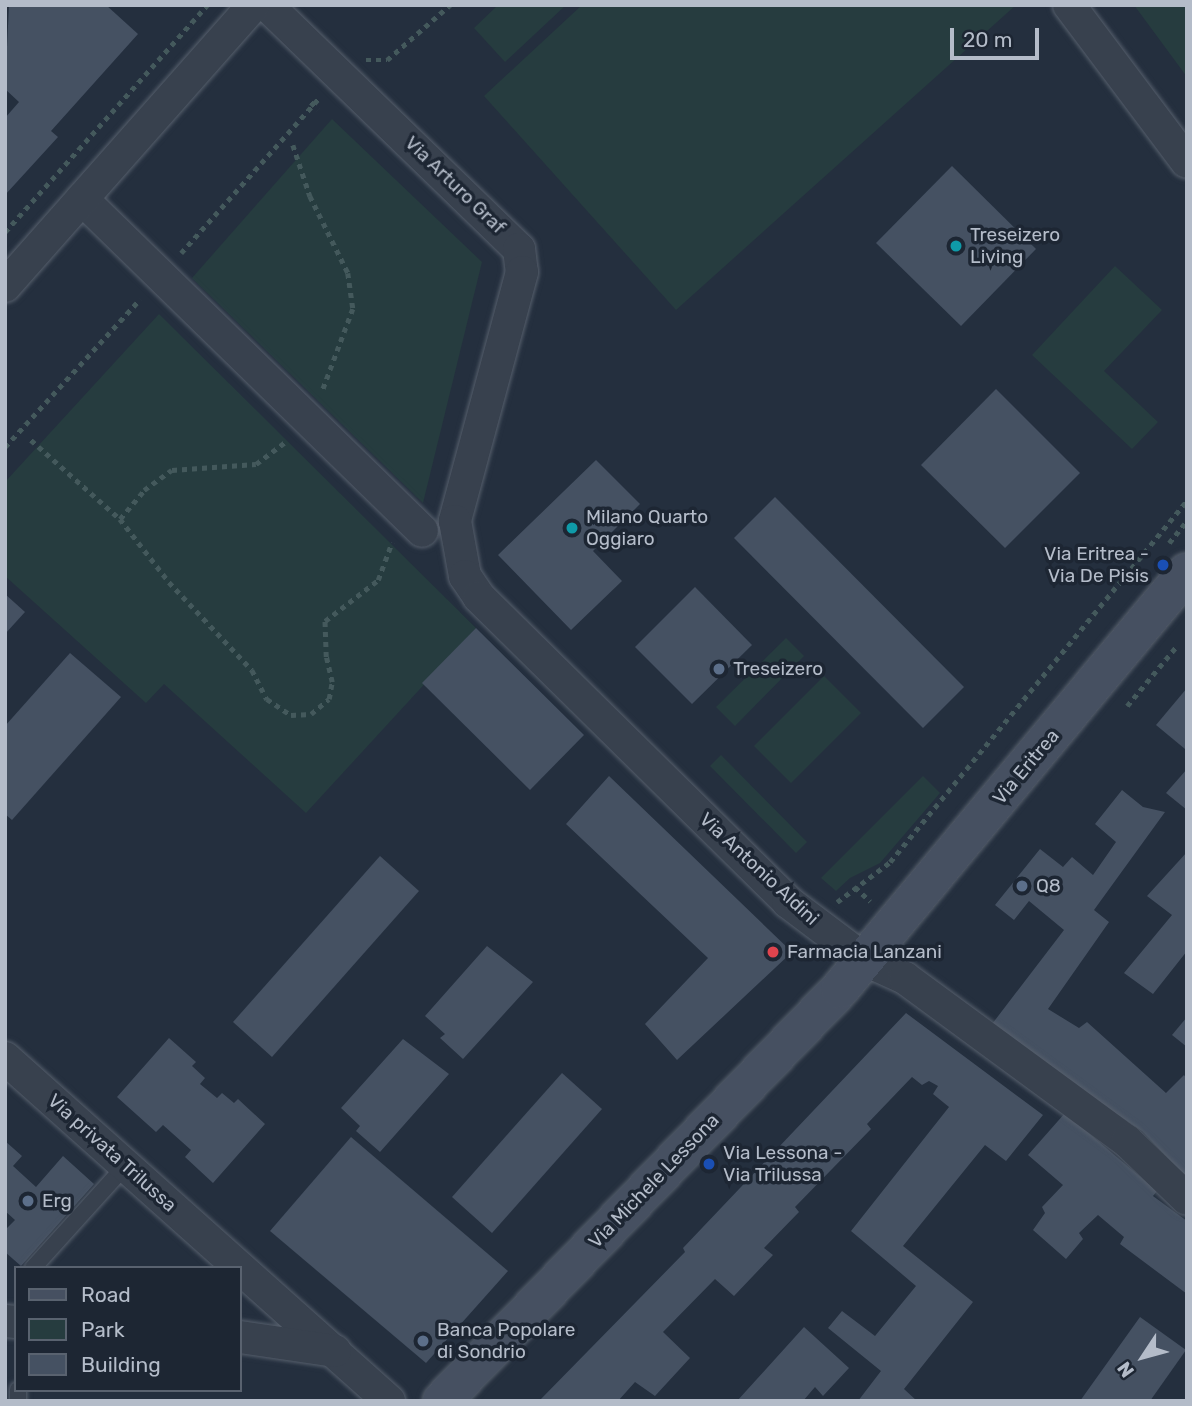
<!DOCTYPE html>
<style>
body{margin:0}
#map{position:relative;width:1192px;height:1406px;overflow:hidden;background:#242f3e;font-family:Rubik,sans-serif}
div>[style]{position:absolute}
.green>*{inset:0;background:#263c3f}
.building>*{inset:0;background:#455162}
.path>*{height:4.5px;margin-top:-2.25px;transform-origin:0;background:repeating-linear-gradient(90deg,#44595c 0 5px,transparent 0 10px)}
.roads{filter:drop-shadow(0 0 2px #565f6c) drop-shadow(0 0 2px #565f6c)}
.lane>*{height:16px;margin:-8px;padding:0 8px;transform-origin:8px;border-radius:8px;background:#38414e}
.street>*{height:32px;margin:-16px;padding:0 16px;transform-origin:16px;border-radius:16px;background:#38414e}
.secondary>*{height:38px;margin:-19px;padding:0 19px;transform-origin:19px;border-radius:19px;background:#465061}
.dots>*{width:19px;height:19px;translate:-50% -50%;box-sizing:border-box;border:4px solid #1d2633;border-radius:50%}
span{translate:-50% -50%;white-space:nowrap;text-align:center;line-height:1.15;-webkit-text-stroke:7px #1d2633;paint-order:stroke}
.street-label{font-size:19px;color:#b4bcc9}
.poi-label{font-size:19px;color:#b4bcc9}
.left{translate:0 -50%;text-align:left}
.right{translate:-100% -50%;text-align:right}
.frame{position:absolute;inset:0;border:7px solid #b4bcc9;pointer-events:none}
.legend{position:absolute;left:14px;top:1266px;width:228px;height:126px;box-sizing:border-box;background:#1d2633;border:2px solid #59626f;margin:0;padding:9px 12px;list-style:none;font-size:21px;color:#b4bcc9}
.legend li{display:flex;align-items:center;gap:14px;height:35px}
.legend b{width:35px;border:2px solid #59626f}
.north{position:absolute;left:1108px;top:1322px;width:70px;height:70px;-webkit-text-stroke:5px #1d2633;paint-order:stroke;rotate:234deg;font-size:19px;font-weight:700;line-height:28px;text-align:center;color:#b4bcc9}
.north::after{content:'';display:block;margin:auto;width:24px;height:32px;background:#b4bcc9;clip-path:polygon(50% 0,100% 100%,50% 72%,0 100%)}
.scale{position:absolute;left:950px;top:28px;width:89px;height:32px;box-sizing:border-box;border:4px solid #b4bcc9;border-top:0;padding-left:9px;font-size:21px;line-height:24px;white-space:nowrap;color:#b4bcc9;-webkit-text-stroke:5px #1d2633;paint-order:stroke}
</style>
<div id="map">
<div class="green">
<div style="clip-path:polygon(498px 5px,566px 5px,505px 62px,474px 28px)"></div>
<div style="clip-path:polygon(582px 5px,1016px 5px,676px 310px,484px 96px)"></div>
<div style="clip-path:polygon(1134px 5px,1187px 5px,1187px 77px)"></div>
<div style="clip-path:polygon(332px 119px,482px 262px,423px 503px,192px 278px)"></div>
<div style="clip-path:polygon(1115px 266px,1162px 310px,1104px 371px,1158px 422px,1132px 449px,1032px 355px)"></div>
<div style="clip-path:polygon(159px 314px,476px 628px,306px 813px,164px 684px,146px 703px,5px 576px,5px 482px)"></div>
<div style="clip-path:polygon(786px 638px,804px 656px,735px 726px,716px 707px)"></div>
<div style="clip-path:polygon(824px 676px,861px 713px,791px 783px,754px 746px)"></div>
<div style="clip-path:polygon(721px 755px,807px 842px,796px 853px,710px 766px)"></div>
<div style="clip-path:polygon(923px 776px,940px 793px,880px 863px,850px 878px,836px 891px,821px 878px)"></div>
</div>
<div class="building">
<div style="clip-path:polygon(9px 5px,106px 5px,138px 34px,51px 131px,58px 137px,5px 195px,5px 118px,19px 102px,5px 89px)"></div>
<div style="clip-path:polygon(952px 166px,1036px 249px,961px 326px,876px 243px)"></div>
<div style="clip-path:polygon(996px 389px,1080px 473px,1005px 548px,921px 465px)"></div>
<div style="clip-path:polygon(596px 460px,640px 504px,593px 551px,622px 581px,571px 630px,498px 555px)"></div>
<div style="clip-path:polygon(775px 497px,964px 687px,923px 728px,734px 538px)"></div>
<div style="clip-path:polygon(695px 587px,752px 645px,692px 704px,635px 647px)"></div>
<div style="clip-path:polygon(5px 594px,25px 612px,5px 634px)"></div>
<div style="clip-path:polygon(476px 628px,584px 735px,530px 790px,422px 683px)"></div>
<div style="clip-path:polygon(70px 653px,121px 697px,12px 820px,5px 814px,5px 726px)"></div>
<div style="clip-path:polygon(1187px 688px,1187px 747px,1185px 749px,1156px 725px)"></div>
<div style="clip-path:polygon(1187px 769px,1187px 810px,1166px 793px)"></div>
<div style="clip-path:polygon(609px 776px,792px 952px,677px 1060px,645px 1024px,708px 958px,566px 824px)"></div>
<div style="clip-path:polygon(1122px 790px,1143px 807px,1165px 812px,1094px 910px,1109px 922px,1048px 1009px,1079px 1028px,1087px 1022px,1166px 1093px,1184px 1075px,1187px 1079px,1187px 1178px,1142px 1131px,989px 1028px,1064px 930px,1029px 901px,1014px 920px,995px 905px,1040px 849px,1063px 867px,1072px 857px,1093px 875px,1116px 842px,1095px 824px)"></div>
<div style="clip-path:polygon(1187px 852px,1187px 951px,1153px 994px,1124px 973px,1172px 915px,1147px 896px)"></div>
<div style="clip-path:polygon(380px 856px,419px 891px,272px 1057px,233px 1022px)"></div>
<div style="clip-path:polygon(487px 946px,533px 982px,463px 1059px,440px 1038px,445px 1034px,425px 1016px)"></div>
<div style="clip-path:polygon(906px 1013px,1043px 1115px,1006px 1161px,985px 1145px,903px 1246px,973px 1302px,904px 1389px,917px 1401px,858px 1401px,881px 1371px,828px 1328px,842px 1311px,875px 1336px,916px 1286px,851px 1231px,949px 1107px,933px 1094px,938px 1086px,929px 1081px,922px 1085px,912px 1077px,867px 1124px,871px 1129px,795px 1207px,799px 1212px,764px 1248px,773px 1255px,734px 1296px,715px 1279px,663px 1332px,690px 1358px,655px 1396px,635px 1382px,618px 1401px,539px 1401px,685px 1252px,683px 1248px)"></div>
<div style="clip-path:polygon(1187px 1017px,1187px 1047px,1172px 1035px)"></div>
<div style="clip-path:polygon(169px 1038px,196px 1062px,192px 1066px,205px 1078px,200px 1084px,217px 1098px,222px 1093px,234px 1103px,238px 1099px,265px 1124px,213px 1183px,185px 1157px,191px 1150px,163px 1125px,156px 1132px,117px 1097px)"></div>
<div style="clip-path:polygon(403px 1039px,449px 1074px,380px 1152px,356px 1131px,360px 1126px,341px 1108px)"></div>
<div style="clip-path:polygon(562px 1073px,602px 1109px,492px 1233px,452px 1197px)"></div>
<div style="clip-path:polygon(1065px 1113px,1157px 1191px,1153px 1196px,1187px 1221px,1187px 1294px,1120px 1244px,1124px 1237px,1098px 1215px,1079px 1233px,1083px 1239px,1066px 1259px,1033px 1230px,1045px 1213px,1042px 1207px,1063px 1185px,1028px 1155px)"></div>
<div style="clip-path:polygon(351px 1137px,508px 1271px,426px 1363px,270px 1231px)"></div>
<div style="clip-path:polygon(5px 1141px,22px 1156px,13px 1166px,36px 1187px,63px 1156px,94px 1184px,21px 1266px,5px 1252px,5px 1230px,15px 1220px,5px 1211px)"></div>
<div style="clip-path:polygon(1140px 1317px,1186px 1350px,1150px 1401px,1080px 1401px)"></div>
<div style="clip-path:polygon(804px 1327px,849px 1368px,823px 1396px,815px 1387px,803px 1401px,737px 1401px)"></div>
</div>
<div class="path">
<div style="left:366px;top:60px;width:21px"></div>
<div style="left:387px;top:60px;width:84px;rotate:-41.1deg"></div>
<div style="left:311px;top:102px;width:10px;rotate:45deg"></div>
<div style="left:293px;top:145px;width:54px;rotate:71.6deg"></div>
<div style="left:310px;top:196px;width:86px;rotate:63.7deg"></div>
<div style="left:348px;top:273px;width:36px;rotate:82deg"></div>
<div style="left:353px;top:309px;width:89px;rotate:110.5deg"></div>
<div style="left:5px;top:232px;width:304px;rotate:-48.3deg"></div>
<div style="left:181px;top:253px;width:208px;rotate:-48.3deg"></div>
<div style="left:31px;top:440px;width:119px;rotate:41.6deg"></div>
<div style="left:120px;top:519px;width:80px;rotate:52.1deg"></div>
<div style="left:169px;top:582px;width:121px;rotate:46.7deg"></div>
<div style="left:252px;top:670px;width:33px;rotate:63deg"></div>
<div style="left:267px;top:699px;width:29px;rotate:34deg"></div>
<div style="left:291px;top:715px;width:20px;rotate:-3deg"></div>
<div style="left:311px;top:714px;width:23px;rotate:-40deg"></div>
<div style="left:329px;top:699px;width:17px;rotate:-80deg"></div>
<div style="left:332px;top:682px;width:26px;rotate:-103deg"></div>
<div style="left:326px;top:657px;width:36px;rotate:-92deg"></div>
<div style="left:325px;top:621px;width:67px;rotate:-37.7deg"></div>
<div style="left:378px;top:580px;width:40px;rotate:-69.8deg"></div>
<div style="left:5px;top:447px;width:200px;rotate:-47.6deg"></div>
<div style="left:120px;top:519px;width:38px;rotate:-50deg"></div>
<div style="left:144px;top:490px;width:34px;rotate:-36deg"></div>
<div style="left:172px;top:470px;width:84px;rotate:-4.1deg"></div>
<div style="left:256px;top:464px;width:39px;rotate:-37deg"></div>
<div style="left:1169px;top:543px;width:27px;rotate:-51deg"></div>
<div style="left:1127px;top:706px;width:77px;rotate:-50.3deg"></div>
<div style="left:855px;top:887px;width:21px;rotate:43deg"></div>
<div style="left:837px;top:902px;width:66px;rotate:-37deg"></div>
<div style="left:890px;top:862px;width:467px;rotate:-50.6deg"></div>
</div>
<div class="roads">
<div class="lane">
<div style="left:33px;top:1268px;width:139px;rotate:-47.9deg"></div>
<div style="left:18px;top:1401px;width:11px;rotate:-90deg"></div>
</div>
<div class="street">
<div style="left:267px;top:5px;width:351px;rotate:44.1deg"></div>
<div style="left:519px;top:249px;width:23px;rotate:83deg"></div>
<div style="left:522px;top:272px;width:258px;rotate:105.1deg"></div>
<div style="left:455px;top:521px;width:56px;rotate:79.7deg"></div>
<div style="left:465px;top:576px;width:25px;rotate:56deg"></div>
<div style="left:479px;top:597px;width:434px;rotate:44.6deg"></div>
<div style="left:788px;top:902px;width:96px;rotate:37deg"></div>
<div style="left:865px;top:960px;width:44px;rotate:24.2deg"></div>
<div style="left:905px;top:978px;width:275px;rotate:36.3deg"></div>
<div style="left:1127px;top:1141px;width:83px;rotate:44deg"></div>
<div style="left:1069px;top:5px;width:196px;rotate:53.1deg"></div>
<div style="left:82px;top:199px;width:475px;rotate:44.3deg"></div>
<div style="left:5px;top:286px;width:375px;rotate:-48.5deg"></div>
<div style="left:5px;top:1058px;width:515px;rotate:41.77deg"></div>
<div style="left:5px;top:1321px;width:11px;rotate:5deg"></div>
<div style="left:240px;top:1337px;width:96px;rotate:8.4deg"></div>
</div>
<div class="secondary">
<div style="left:442px;top:1401px;width:573px;rotate:-45.99deg"></div>
<div style="left:840px;top:989px;width:542px;rotate:-50.23deg"></div>
</div>
</div>
<div class="dots">
<div style="left:956px;top:246px;background:#0f9aa8"></div>
<div style="left:572px;top:528px;background:#0f9aa8"></div>
<div style="left:1163px;top:565px;background:#1a4fb4"></div>
<div style="left:719px;top:669px;background:#5c6f8a"></div>
<div style="left:1022px;top:886px;background:#5c6f8a"></div>
<div style="left:773px;top:952px;background:#e0444e"></div>
<div style="left:709px;top:1164px;background:#1a4fb4"></div>
<div style="left:28px;top:1201px;background:#5c6f8a"></div>
<div style="left:423px;top:1341px;background:#5c6f8a"></div>
</div>
<div class="street-label">
<span style="left:455px;top:185px;rotate:44deg">Via Arturo Graf</span>
<span style="left:1026px;top:767px;rotate:-50deg">Via Eritrea</span>
<span style="left:759px;top:869px;rotate:43deg">Via Antonio Aldini</span>
<span style="left:112px;top:1153px;rotate:42deg">Via privata Trilussa</span>
<span style="left:654px;top:1181px;rotate:-46deg">Via Michele Lessona</span>
</div>
<div class="poi-label">
<span class="left" style="left:970px;top:246px">Treseizero<br>Living</span>
<span class="left" style="left:586px;top:528px">Milano Quarto<br>Oggiaro</span>
<span class="right" style="left:1149px;top:565px">Via Eritrea -<br>Via De Pisis</span>
<span class="left" style="left:733px;top:669px">Treseizero</span>
<span class="left" style="left:1036px;top:886px">Q8</span>
<span class="left" style="left:787px;top:952px">Farmacia Lanzani</span>
<span class="left" style="left:723px;top:1164px">Via Lessona -<br>Via Trilussa</span>
<span class="left" style="left:42px;top:1201px">Erg</span>
<span class="left" style="left:437px;top:1341px">Banca Popolare<br>di Sondrio</span>
</div>
<div class="frame"></div>
<ul class="legend">
<li><b style="height:9px;background:#465061"></b>Road</li>
<li><b style="height:19px;background:#263c3f"></b>Park</li>
<li><b style="height:19px;background:#455162"></b>Building</li>
</ul>
<div class="north">N</div>
<div class="scale">20 m</div>
</div>
